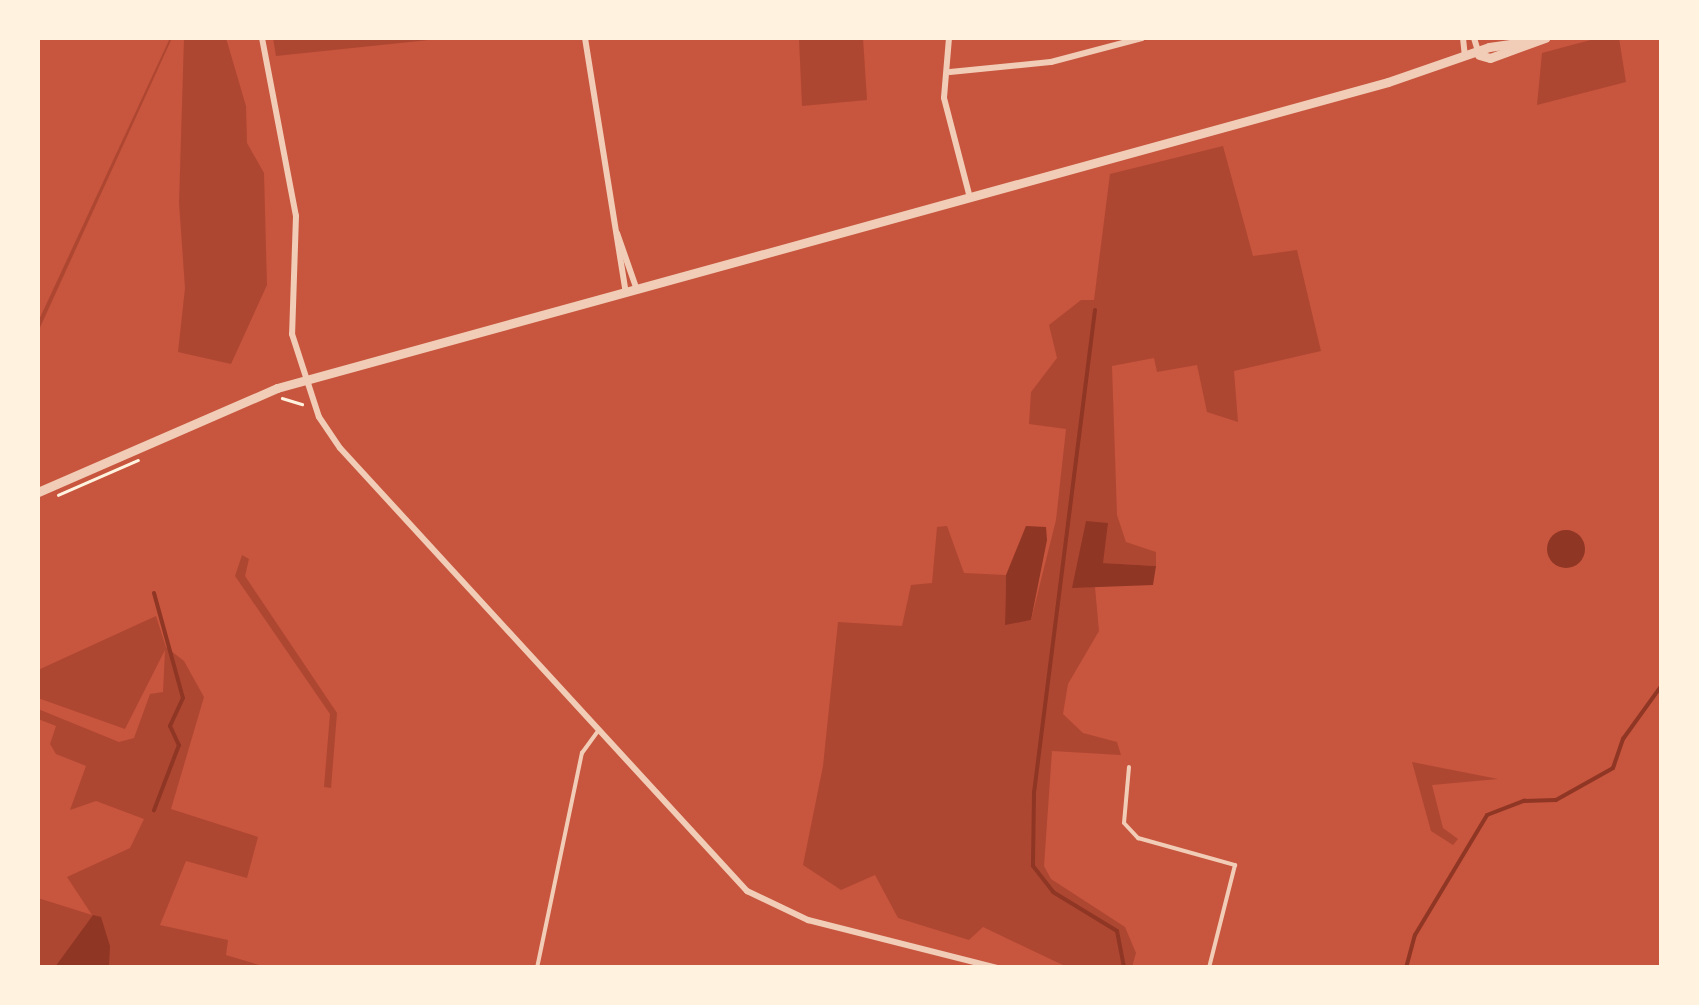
<!DOCTYPE html>
<style>
body{margin:0}
#map{position:relative;width:1699px;height:1005px;overflow:hidden;background:#c8553d;font-family:"Source Sans 3",sans-serif}
div>[style]{position:absolute}
.green>*{inset:0;background:#ae4732}
.water>*{inset:0;background:#8f3625}
.round{border-radius:50%}
.stream>*{height:4px;margin:-2px;padding:0 2px;transform-origin:2px;border-radius:2px;background:#8f3625}
.path>*{height:2.5px;margin:-1.25px;padding:0 1.25px;transform-origin:1.25px;border-radius:1.25px;background:#fff3e0}
.service>*{height:4px;margin:-2px;padding:0 2px;transform-origin:2px;border-radius:2px;background:#f1ccb7}
.minor>*{height:6px;margin:-3px;padding:0 3px;transform-origin:3px;border-radius:3px;background:#f1ccb7}
.tertiary>*{height:9px;margin:-4.5px;padding:0 4.5px;transform-origin:4.5px;border-radius:4.5px;background:#f1ccb7}
span{translate:-50% -50%;white-space:nowrap;text-align:center;line-height:1.15;-webkit-text-stroke:8px #fff3e0;paint-order:stroke}
.frame{position:absolute;inset:0;border:40px solid #fff3e0;pointer-events:none}
</style>
<div id="map">
<div class="green">
<div style="clip-path:polygon(170px 38px,172px 38px,38px 332px,38px 322px)"></div>
<div style="clip-path:polygon(184px 38px,226px 38px,246px 106px,247px 143px,264px 173px,267px 285px,231px 364px,178px 352px,185px 288px,179px 203px)"></div>
<div style="clip-path:polygon(273px 38px,448px 38px,276px 56px)"></div>
<div style="clip-path:polygon(799px 38px,863px 38px,867px 100px,802px 106px)"></div>
<div style="clip-path:polygon(1598px 38px,1619px 38px,1626px 82px,1537px 105px,1542px 53px)"></div>
<div style="clip-path:polygon(1223px 146px,1253px 256px,1297px 250px,1321px 351px,1234px 371px,1238px 422px,1207px 412px,1197px 365px,1157px 372px,1154px 358px,1112px 366px,1117px 515px,1126px 542px,1156px 552px,1156px 566px,1102px 563px,1073px 587px,1095px 587px,1099px 631px,1068px 684px,1063px 714px,1083px 733px,1117px 742px,1121px 755px,1052px 751px,1044px 866px,1051px 879px,1125px 927px,1136px 953px,1132px 967px,1067px 967px,983px 927px,969px 940px,898px 918px,875px 875px,841px 890px,803px 865px,823px 766px,838px 622px,902px 626px,911px 585px,932px 583px,937px 527px,947px 526px,964px 573px,1006px 575px,1005px 624px,1031px 620px,1056px 520px,1066px 429px,1029px 424px,1031px 392px,1057px 358px,1049px 325px,1081px 300px,1094px 300px,1110px 174px)"></div>
<div style="clip-path:polygon(242px 555px,249px 559px,245px 576px,337px 713px,331px 788px,324px 787px,330px 714px,235px 576px)"></div>
<div style="clip-path:polygon(156px 616px,166px 647px,184px 661px,204px 697px,171px 809px,258px 837px,247px 878px,186px 861px,160px 925px,228px 940px,226px 955px,266px 967px,38px 967px,38px 898px,92px 915px,67px 877px,130px 848px,144px 819px,96px 801px,70px 810px,86px 766px,56px 754px,50px 744px,56px 726px,38px 719px,38px 709px,119px 742px,134px 738px,150px 694px,163px 692px,165px 650px,125px 729px,38px 698px,38px 670px)"></div>
<div style="clip-path:polygon(1412px 762px,1498px 779px,1432px 785px,1443px 828px,1458px 839px,1453px 845px,1431px 831px)"></div>
</div>
<div class="water">
<div style="clip-path:polygon(1086px 521px,1108px 523px,1103px 563px,1156px 566px,1153px 585px,1072px 588px)"></div>
<div style="clip-path:polygon(1026px 526px,1046px 527px,1047px 540px,1031px 620px,1005px 625px,1006px 575px)"></div>
<div class="round" style="left:1547px;top:530px;width:38px;height:38px"></div>
<div style="clip-path:polygon(93px 915px,101px 917px,110px 946px,109px 967px,55px 967px)"></div>
</div>
<div class="stream">
<div style="left:1095px;top:310px;width:486px;rotate:97.2deg"></div>
<div style="left:1034px;top:792px;width:74px;rotate:90.8deg"></div>
<div style="left:1033px;top:866px;width:33px;rotate:52deg"></div>
<div style="left:1053px;top:892px;width:75px;rotate:31.4deg"></div>
<div style="left:1117px;top:931px;width:38px;rotate:79deg"></div>
<div style="left:154px;top:593px;width:109px;rotate:74.6deg"></div>
<div style="left:183px;top:698px;width:31px;rotate:115deg"></div>
<div style="left:170px;top:726px;width:21px;rotate:65deg"></div>
<div style="left:179px;top:745px;width:70px;rotate:111deg"></div>
<div style="left:1406px;top:968px;width:34px;rotate:-75deg"></div>
<div style="left:1415px;top:935px;width:140px;rotate:-59deg"></div>
<div style="left:1487px;top:815px;width:40px;rotate:-21deg"></div>
<div style="left:1524px;top:801px;width:32px;rotate:-2deg"></div>
<div style="left:1556px;top:800px;width:65px;rotate:-29.3deg"></div>
<div style="left:1613px;top:768px;width:31px;rotate:-71deg"></div>
<div style="left:1623px;top:739px;width:67px;rotate:-54.2deg"></div>
</div>
<div class="path">
<div style="left:282px;top:398px;width:21px;rotate:17deg"></div>
<div style="left:58px;top:495px;width:87px;rotate:-23.6deg"></div>
</div>
<div class="service">
<div style="left:1129px;top:767px;width:56px;rotate:95.1deg"></div>
<div style="left:1124px;top:823px;width:21px;rotate:47deg"></div>
<div style="left:1138px;top:838px;width:101px;rotate:15.6deg"></div>
<div style="left:1235px;top:865px;width:106px;rotate:104.2deg"></div>
<div style="left:537px;top:968px;width:220px;rotate:-78.2deg"></div>
<div style="left:582px;top:753px;width:26px;rotate:-54deg"></div>
</div>
<div class="minor">
<div style="left:262px;top:38px;width:181px;rotate:79.2deg"></div>
<div style="left:296px;top:216px;width:118px;rotate:91.9deg"></div>
<div style="left:292px;top:334px;width:87px;rotate:72deg"></div>
<div style="left:319px;top:417px;width:37px;rotate:56deg"></div>
<div style="left:340px;top:448px;width:602px;rotate:47.43deg"></div>
<div style="left:747px;top:891px;width:68px;rotate:25.4deg"></div>
<div style="left:808px;top:920px;width:196px;rotate:14.2deg"></div>
<div style="left:585px;top:38px;width:258px;rotate:80.9deg"></div>
<div style="left:949px;top:38px;width:60px;rotate:94.8deg"></div>
<div style="left:944px;top:98px;width:103px;rotate:75.4deg"></div>
<div style="left:1463px;top:38px;width:18px;rotate:84deg"></div>
<div style="left:1474px;top:38px;width:17px;rotate:73deg"></div>
<div style="left:950px;top:72px;width:101px;rotate:-5.7deg"></div>
<div style="left:1051px;top:62px;width:94px;rotate:-14.8deg"></div>
<div style="left:617px;top:233px;width:60px;rotate:70.7deg"></div>
</div>
<div class="tertiary">
<div style="left:1479px;top:55px;width:11px;rotate:15deg"></div>
<div style="left:1490px;top:58px;width:59px;rotate:-20deg"></div>
<div style="left:38px;top:492px;width:261px;rotate:-23.5deg"></div>
<div style="left:277px;top:388px;width:1152px;rotate:-15.4deg"></div>
<div style="left:1388px;top:82px;width:107px;rotate:-19.1deg"></div>
<div style="left:1489px;top:47px;width:49px;rotate:-8.3deg"></div>
</div>
<div class="frame"></div>
</div>
